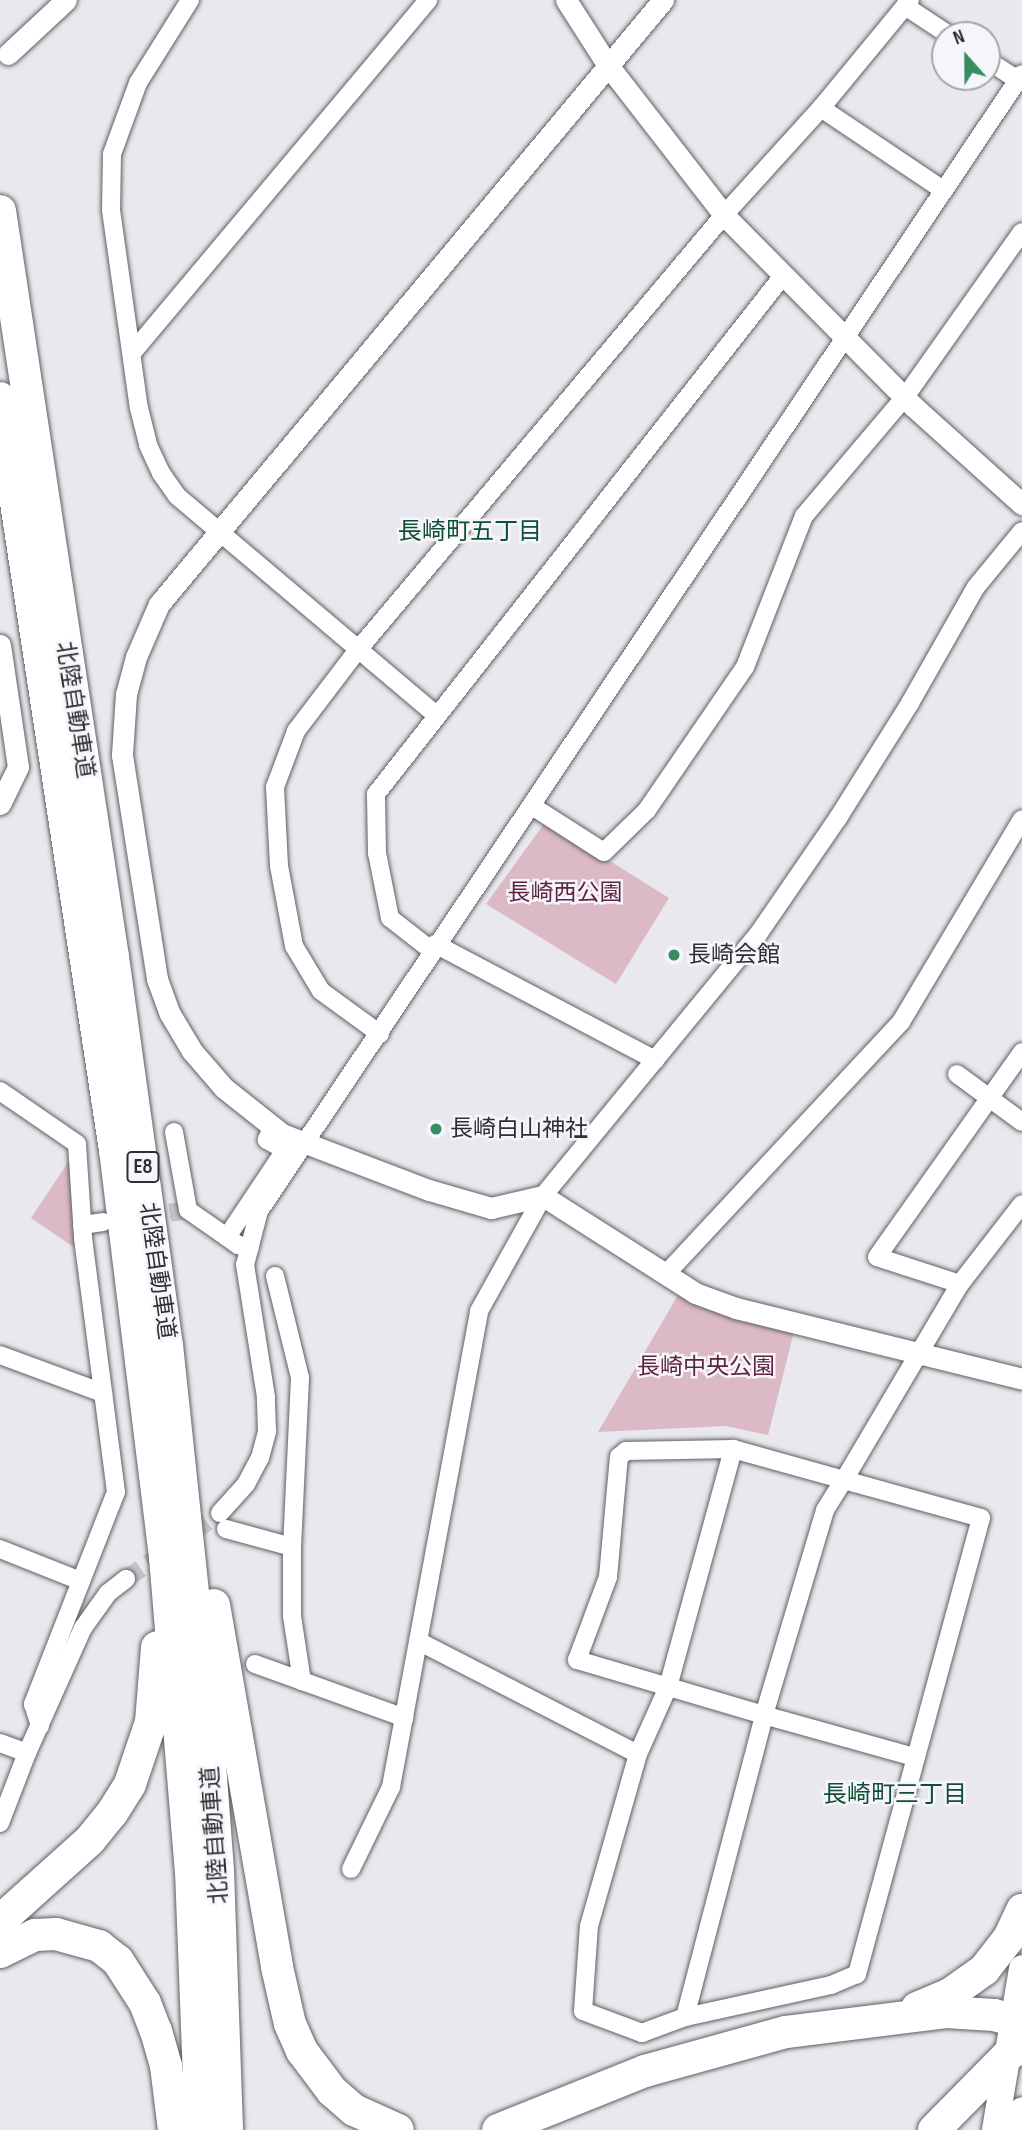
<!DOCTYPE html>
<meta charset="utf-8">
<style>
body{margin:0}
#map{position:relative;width:1022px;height:2130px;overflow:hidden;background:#e9e8ee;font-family:"Sofia Sans Condensed","Noto Sans JP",sans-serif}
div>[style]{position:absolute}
.green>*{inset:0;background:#dbb9c5}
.minor-tunnel>*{height:18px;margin-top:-9px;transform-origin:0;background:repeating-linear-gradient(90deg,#c4c3c8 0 18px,transparent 0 27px)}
.roads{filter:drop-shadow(0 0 2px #605f64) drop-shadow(0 0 2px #605f64)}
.minor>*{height:18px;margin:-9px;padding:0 9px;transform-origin:9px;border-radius:9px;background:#fff}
.tertiary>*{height:21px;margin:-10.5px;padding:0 10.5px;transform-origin:10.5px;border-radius:10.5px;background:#fff}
.primary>*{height:26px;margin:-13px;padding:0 13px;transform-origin:13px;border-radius:13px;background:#fff}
.motorway>*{height:32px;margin:-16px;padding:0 16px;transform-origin:16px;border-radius:16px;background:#fff}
.dots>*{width:19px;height:19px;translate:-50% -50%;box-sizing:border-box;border:4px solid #f6f5fb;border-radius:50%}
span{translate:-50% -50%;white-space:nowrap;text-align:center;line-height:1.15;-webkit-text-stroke:5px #f6f5fb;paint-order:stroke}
.shield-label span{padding:2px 5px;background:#f6f5fb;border:2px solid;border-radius:5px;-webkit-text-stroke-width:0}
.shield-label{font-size:21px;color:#2f2e30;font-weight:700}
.street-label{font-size:23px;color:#2f2e30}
.park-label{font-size:23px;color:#5e243e}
.poi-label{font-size:23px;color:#2f2e30}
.left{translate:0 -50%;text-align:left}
.neighbourhood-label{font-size:24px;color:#0f4f32}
.north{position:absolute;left:931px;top:21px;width:70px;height:70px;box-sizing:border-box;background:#f6f5fb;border:2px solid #a6a5aa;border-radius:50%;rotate:339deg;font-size:19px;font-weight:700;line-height:28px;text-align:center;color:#2f2e30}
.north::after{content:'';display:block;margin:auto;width:24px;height:32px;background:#358d61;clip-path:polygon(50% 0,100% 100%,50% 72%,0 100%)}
</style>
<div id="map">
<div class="green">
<div style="clip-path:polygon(546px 821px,669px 898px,616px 984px,486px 904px)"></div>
<div style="clip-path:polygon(75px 1152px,81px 1252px,31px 1218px)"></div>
<div style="clip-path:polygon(678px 1295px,794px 1331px,768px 1435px,726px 1426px,598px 1432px)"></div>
</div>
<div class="minor-tunnel">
<div style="left:143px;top:1217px;width:46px;rotate:-8.8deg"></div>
<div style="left:126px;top:1579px;width:115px;rotate:-35.1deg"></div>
</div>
<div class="roads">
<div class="minor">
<div style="left:190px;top:0;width:98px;rotate:122.1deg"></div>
<div style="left:138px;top:83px;width:76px;rotate:110.1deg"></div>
<div style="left:112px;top:154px;width:56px;rotate:91deg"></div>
<div style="left:111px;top:210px;width:200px;rotate:82deg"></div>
<div style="left:139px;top:408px;width:38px;rotate:76deg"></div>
<div style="left:148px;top:445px;width:31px;rotate:65deg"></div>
<div style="left:161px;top:473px;width:28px;rotate:55deg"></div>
<div style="left:177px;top:496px;width:339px;rotate:40.2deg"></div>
<div style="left:905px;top:6px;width:53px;rotate:33.4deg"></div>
<div style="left:987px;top:60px;width:37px;rotate:33deg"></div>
<div style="left:821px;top:108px;width:147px;rotate:33.9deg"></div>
<div style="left:132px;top:353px;width:461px;rotate:-50deg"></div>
<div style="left:532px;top:806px;width:85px;rotate:32.6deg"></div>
<div style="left:604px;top:852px;width:60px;rotate:-44.3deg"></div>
<div style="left:647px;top:810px;width:173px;rotate:-55.6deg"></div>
<div style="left:745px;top:667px;width:162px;rotate:-68.7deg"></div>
<div style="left:804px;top:516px;width:156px;rotate:-49.7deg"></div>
<div style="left:905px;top:397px;width:202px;rotate:-54.7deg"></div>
<div style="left:435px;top:944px;width:249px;rotate:27.8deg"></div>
<div style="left:431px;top:950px;width:52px;rotate:-142deg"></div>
<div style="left:390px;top:918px;width:66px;rotate:-101.3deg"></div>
<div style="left:377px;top:853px;width:59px;rotate:-91deg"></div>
<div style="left:376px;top:794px;width:657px;rotate:-51.86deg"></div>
<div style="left:380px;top:1034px;width:73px;rotate:-143.9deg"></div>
<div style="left:321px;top:991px;width:52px;rotate:-121deg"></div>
<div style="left:294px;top:946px;width:81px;rotate:-100.6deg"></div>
<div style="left:279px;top:866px;width:79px;rotate:-92.9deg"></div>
<div style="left:275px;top:787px;width:60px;rotate:-69.4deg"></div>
<div style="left:296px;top:731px;width:101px;rotate:-52.7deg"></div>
<div style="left:357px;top:651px;width:570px;rotate:-49.91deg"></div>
<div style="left:724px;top:215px;width:144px;rotate:-47.8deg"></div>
<div style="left:821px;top:108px;width:140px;rotate:-50.5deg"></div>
<div style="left:957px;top:1074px;width:81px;rotate:36.4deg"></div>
<div style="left:0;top:1091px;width:93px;rotate:34.5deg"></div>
<div style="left:77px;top:1144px;width:94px;rotate:86.3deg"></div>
<div style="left:83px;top:1238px;width:256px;rotate:82.6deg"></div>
<div style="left:116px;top:1492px;width:228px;rotate:111.4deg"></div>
<div style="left:33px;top:1704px;width:23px;rotate:72deg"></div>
<div style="left:174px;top:1132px;width:79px;rotate:79.8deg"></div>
<div style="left:188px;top:1210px;width:61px;rotate:35deg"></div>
<div style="left:238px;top:1245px;width:12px;rotate:9deg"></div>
<div style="left:82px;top:1225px;width:21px;rotate:-8deg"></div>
<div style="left:227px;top:1237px;width:105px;rotate:-56.3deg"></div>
<div style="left:285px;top:1150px;width:21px;rotate:-151deg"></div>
<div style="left:267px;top:1140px;width:15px;rotate:-70deg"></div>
<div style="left:665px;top:1275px;width:346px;rotate:-47deg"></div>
<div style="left:901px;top:1022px;width:236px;rotate:-59.2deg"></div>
<div style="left:275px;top:1276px;width:105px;rotate:76.2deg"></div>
<div style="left:300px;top:1378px;width:169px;rotate:92.7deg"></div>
<div style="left:292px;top:1547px;width:69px;rotate:90deg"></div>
<div style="left:292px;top:1616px;width:66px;rotate:81.3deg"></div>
<div style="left:960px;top:1284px;width:87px;rotate:-162deg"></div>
<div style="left:877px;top:1257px;width:251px;rotate:-54.7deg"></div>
<div style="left:0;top:1355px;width:110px;rotate:20.3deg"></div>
<div style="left:220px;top:1513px;width:39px;rotate:-48deg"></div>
<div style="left:246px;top:1484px;width:30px;rotate:-62deg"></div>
<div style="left:260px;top:1458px;width:28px;rotate:-75deg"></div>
<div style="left:267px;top:1431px;width:34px;rotate:-92deg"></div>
<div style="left:266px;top:1397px;width:134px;rotate:-99deg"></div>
<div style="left:245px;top:1265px;width:56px;rotate:-75.5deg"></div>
<div style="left:259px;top:1211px;width:1369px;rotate:-56.14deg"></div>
<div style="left:226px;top:1529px;width:68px;rotate:15.3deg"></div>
<div style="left:0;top:1549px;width:87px;rotate:21.6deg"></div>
<div style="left:418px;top:1641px;width:247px;rotate:27.2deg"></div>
<div style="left:255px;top:1664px;width:159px;rotate:19.8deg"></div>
<div style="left:0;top:1743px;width:29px;rotate:20deg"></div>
<div style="left:914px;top:1757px;width:156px;rotate:-164.4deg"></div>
<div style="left:764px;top:1715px;width:195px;rotate:-163.6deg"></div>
<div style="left:577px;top:1660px;width:89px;rotate:-69.5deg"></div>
<div style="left:608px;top:1577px;width:121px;rotate:-84.8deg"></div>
<div style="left:619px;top:1457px;width:9px;rotate:-41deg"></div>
<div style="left:626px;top:1451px;width:107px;rotate:-1.1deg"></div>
<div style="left:733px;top:1449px;width:115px;rotate:15.6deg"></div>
<div style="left:844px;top:1480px;width:142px;rotate:15.5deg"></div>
<div style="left:981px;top:1518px;width:473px;rotate:105.2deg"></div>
<div style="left:857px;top:1974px;width:28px;rotate:157deg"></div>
<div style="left:831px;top:1985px;width:149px;rotate:167.6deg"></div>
<div style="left:685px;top:2017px;width:312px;rotate:-75.3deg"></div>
<div style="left:764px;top:1715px;width:214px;rotate:-73.4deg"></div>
<div style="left:825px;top:1510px;width:36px;rotate:-58deg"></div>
<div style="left:844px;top:1480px;width:228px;rotate:-59.4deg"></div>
<div style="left:960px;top:1284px;width:101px;rotate:-52.2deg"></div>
<div style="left:0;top:1823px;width:75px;rotate:-68.9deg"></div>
<div style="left:27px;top:1753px;width:137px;rotate:-65.9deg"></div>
<div style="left:83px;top:1628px;width:43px;rotate:-54.5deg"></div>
<div style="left:108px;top:1593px;width:23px;rotate:-38deg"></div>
<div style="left:351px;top:1869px;width:91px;rotate:-64deg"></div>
<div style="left:391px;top:1787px;width:484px;rotate:-79.5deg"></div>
<div style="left:479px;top:1311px;width:132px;rotate:-60.9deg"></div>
<div style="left:543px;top:1196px;width:340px;rotate:-50.6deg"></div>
<div style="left:759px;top:933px;width:140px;rotate:-55.5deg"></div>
<div style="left:838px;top:818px;width:136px;rotate:-57.9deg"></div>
<div style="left:910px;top:703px;width:133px;rotate:-60.4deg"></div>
<div style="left:976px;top:587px;width:72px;rotate:-50.6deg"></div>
<div style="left:685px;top:2017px;width:46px;rotate:159.6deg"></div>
<div style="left:642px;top:2033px;width:63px;rotate:-159.6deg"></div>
<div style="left:583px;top:2011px;width:85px;rotate:-86deg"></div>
<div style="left:589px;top:1926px;width:179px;rotate:-74.1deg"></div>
<div style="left:638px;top:1754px;width:73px;rotate:-65.9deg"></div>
<div style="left:668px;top:1687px;width:247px;rotate:-74.7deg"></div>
</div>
<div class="tertiary">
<div style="left:566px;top:0;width:76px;rotate:57.4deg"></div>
<div style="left:607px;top:64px;width:191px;rotate:52.2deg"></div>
<div style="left:724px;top:215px;width:269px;rotate:45.3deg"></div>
<div style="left:913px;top:406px;width:147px;rotate:42deg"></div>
<div style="left:663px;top:0;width:787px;rotate:129.84deg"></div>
<div style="left:159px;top:604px;width:58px;rotate:113.5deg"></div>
<div style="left:136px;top:657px;width:38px;rotate:105deg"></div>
<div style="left:126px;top:694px;width:61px;rotate:93.8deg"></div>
<div style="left:122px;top:755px;width:227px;rotate:81.1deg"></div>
<div style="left:157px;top:979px;width:37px;rotate:70deg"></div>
<div style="left:170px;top:1014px;width:43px;rotate:59.3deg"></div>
<div style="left:192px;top:1051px;width:49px;rotate:49.1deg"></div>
<div style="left:224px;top:1088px;width:74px;rotate:38.4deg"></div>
<div style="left:282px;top:1134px;width:157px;rotate:20.9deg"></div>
<div style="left:429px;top:1190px;width:65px;rotate:16.2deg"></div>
<div style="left:491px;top:1208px;width:53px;rotate:-13deg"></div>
<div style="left:543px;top:1196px;width:180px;rotate:32.5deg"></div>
<div style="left:695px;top:1293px;width:44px;rotate:20.1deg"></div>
<div style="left:736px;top:1308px;width:295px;rotate:13.9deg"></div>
<div style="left:8px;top:54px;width:79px;rotate:-43deg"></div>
<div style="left:0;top:645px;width:123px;rotate:81.6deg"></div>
<div style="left:18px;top:767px;width:41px;rotate:115.9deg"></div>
</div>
<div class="primary">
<div style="left:995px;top:2130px;width:164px;rotate:-80.5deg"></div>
<div style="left:1019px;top:2130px;width:20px;rotate:-81deg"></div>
</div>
<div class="motorway">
<div style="left:0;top:211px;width:755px;rotate:81.39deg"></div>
<div style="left:113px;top:957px;width:392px;rotate:82.1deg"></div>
<div style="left:167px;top:1345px;width:381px;rotate:84deg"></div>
<div style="left:207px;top:1724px;width:147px;rotate:85.7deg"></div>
<div style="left:218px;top:1871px;width:259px;rotate:88deg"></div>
<div style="left:0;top:398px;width:761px;rotate:81.31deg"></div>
<div style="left:115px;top:1150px;width:410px;rotate:83deg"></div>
<div style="left:165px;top:1557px;width:315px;rotate:85.3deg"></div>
<div style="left:191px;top:1871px;width:259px;rotate:87.8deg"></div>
<div style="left:214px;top:1605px;width:367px;rotate:80.1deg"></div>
<div style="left:277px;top:1967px;width:58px;rotate:77.2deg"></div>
<div style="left:290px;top:2024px;width:30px;rotate:66deg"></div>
<div style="left:302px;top:2051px;width:50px;rotate:53.1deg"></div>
<div style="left:332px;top:2091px;width:29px;rotate:41deg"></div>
<div style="left:354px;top:2110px;width:48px;rotate:24.4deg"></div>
<div style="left:0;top:1921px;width:121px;rotate:-42deg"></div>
<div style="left:90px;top:1840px;width:35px;rotate:-51deg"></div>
<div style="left:112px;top:1813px;width:34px;rotate:-58deg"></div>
<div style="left:130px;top:1784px;width:65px;rotate:-71.3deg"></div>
<div style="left:151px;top:1722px;width:75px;rotate:-85.4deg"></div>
<div style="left:0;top:1952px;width:39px;rotate:-26deg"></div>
<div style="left:35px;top:1935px;width:21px;rotate:-3deg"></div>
<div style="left:56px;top:1934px;width:45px;rotate:15.6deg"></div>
<div style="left:99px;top:1946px;width:24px;rotate:38deg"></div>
<div style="left:118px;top:1961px;width:50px;rotate:57.3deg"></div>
<div style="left:145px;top:2003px;width:30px;rotate:69deg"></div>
<div style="left:156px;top:2031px;width:36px;rotate:74deg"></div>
<div style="left:166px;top:2066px;width:64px;rotate:82.9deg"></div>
<div style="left:917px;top:2008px;width:36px;rotate:-23deg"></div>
<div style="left:950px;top:1994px;width:42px;rotate:-35.2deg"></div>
<div style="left:984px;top:1970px;width:41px;rotate:-52deg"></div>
<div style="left:1009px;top:1938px;width:31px;rotate:-65deg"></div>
<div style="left:498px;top:2130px;width:158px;rotate:-21.9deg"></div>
<div style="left:645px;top:2071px;width:146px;rotate:-15.5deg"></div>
<div style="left:786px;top:2032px;width:161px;rotate:-7.1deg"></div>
<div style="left:946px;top:2012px;width:48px;rotate:3.6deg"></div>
<div style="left:994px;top:2015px;width:20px;rotate:15deg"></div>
<div style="left:1013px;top:2020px;width:12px;rotate:42deg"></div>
<div style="left:934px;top:2130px;width:105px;rotate:-45.4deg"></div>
<div style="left:1008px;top:2055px;width:17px;rotate:-33deg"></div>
</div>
</div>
<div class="dots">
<div style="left:674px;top:955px;background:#358d61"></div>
<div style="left:436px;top:1129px;background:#358d61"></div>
</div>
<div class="shield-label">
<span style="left:143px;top:1167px">E8</span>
</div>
<div class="street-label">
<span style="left:75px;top:710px;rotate:81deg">北陸自動車道</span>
<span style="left:157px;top:1271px;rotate:82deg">北陸自動車道</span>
<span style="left:215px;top:1835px;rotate:-94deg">北陸自動車道</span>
</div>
<div class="park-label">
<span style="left:565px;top:893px">長崎西公園</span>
<span style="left:706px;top:1367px">長崎中央公園</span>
</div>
<div class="poi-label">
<span class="left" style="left:688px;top:955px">長崎会館</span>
<span class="left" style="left:450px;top:1129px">長崎白山神社</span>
</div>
<div class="neighbourhood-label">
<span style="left:470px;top:532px">長崎町五丁目</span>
<span style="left:895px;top:1795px">長崎町三丁目</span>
</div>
<div class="north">N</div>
</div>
